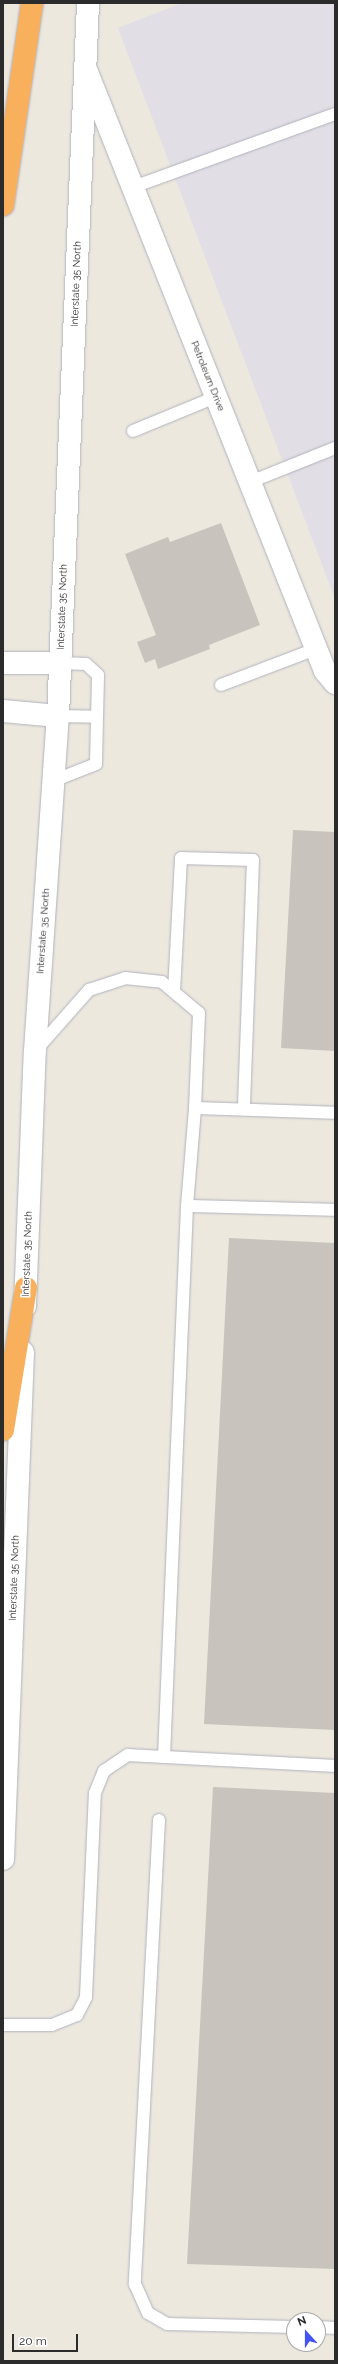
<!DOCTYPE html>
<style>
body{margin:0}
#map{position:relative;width:338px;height:2364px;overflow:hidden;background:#ece8de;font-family:Raleway,sans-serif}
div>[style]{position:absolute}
.industrial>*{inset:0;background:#e1dee5}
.building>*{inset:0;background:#c8c4bd}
.roads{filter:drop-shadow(0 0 1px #b1b2be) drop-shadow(0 0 1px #b1b2be)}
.lane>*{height:12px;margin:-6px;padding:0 6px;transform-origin:6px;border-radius:6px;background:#fff}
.street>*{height:22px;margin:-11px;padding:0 11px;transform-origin:11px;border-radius:11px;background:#fff}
.secondary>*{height:22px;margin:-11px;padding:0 11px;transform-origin:11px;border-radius:11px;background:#fff}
.highway>*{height:22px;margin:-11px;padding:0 11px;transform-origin:11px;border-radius:11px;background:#f9b05d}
span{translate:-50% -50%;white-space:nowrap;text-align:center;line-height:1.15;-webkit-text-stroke:3px #fff;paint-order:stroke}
.street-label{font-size:10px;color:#2b2b2b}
.frame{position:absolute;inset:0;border:4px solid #2b2b2b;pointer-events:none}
.north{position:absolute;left:286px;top:2312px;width:40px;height:40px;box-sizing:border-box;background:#fff;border:1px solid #aaa;border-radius:50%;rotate:339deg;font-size:11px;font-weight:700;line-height:16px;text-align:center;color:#2b2b2b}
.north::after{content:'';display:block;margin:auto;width:14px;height:18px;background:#4353f4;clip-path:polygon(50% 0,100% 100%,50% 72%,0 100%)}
.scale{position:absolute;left:12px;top:2334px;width:66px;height:18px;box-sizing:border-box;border:2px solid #2b2b2b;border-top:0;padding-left:5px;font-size:12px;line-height:14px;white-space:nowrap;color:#2b2b2b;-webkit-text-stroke:3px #fff;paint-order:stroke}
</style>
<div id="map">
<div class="industrial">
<div style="clip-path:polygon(182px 3px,335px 3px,335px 599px,118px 28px)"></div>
</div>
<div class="building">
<div style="clip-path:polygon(221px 523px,260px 625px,209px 645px,210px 649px,158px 669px,155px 659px,145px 663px,137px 642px,156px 635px,125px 554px,168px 537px,170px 542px)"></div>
<div style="clip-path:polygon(293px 830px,335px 832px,335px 1051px,281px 1048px)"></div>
<div style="clip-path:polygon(229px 1238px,335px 1243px,335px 1730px,204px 1724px)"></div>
<div style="clip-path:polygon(213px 1787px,335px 1793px,335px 2269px,187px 2264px)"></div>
</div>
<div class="roads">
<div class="lane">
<div style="left:133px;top:187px;width:215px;rotate:-19.9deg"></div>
<div style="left:133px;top:431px;width:90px;rotate:-22.3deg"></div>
<div style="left:250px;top:482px;width:92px;rotate:-21.8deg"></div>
<div style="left:221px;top:685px;width:102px;rotate:-20.8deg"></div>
<div style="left:58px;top:716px;width:39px;rotate:1deg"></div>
<div style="left:53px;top:781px;width:46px;rotate:-21.6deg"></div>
<div style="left:96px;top:764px;width:89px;rotate:-88.7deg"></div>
<div style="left:98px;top:675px;width:16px;rotate:-137deg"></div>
<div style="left:86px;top:664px;width:26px;rotate:-178deg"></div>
<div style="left:174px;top:992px;width:134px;rotate:-87deg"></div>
<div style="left:181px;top:858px;width:72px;rotate:1.6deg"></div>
<div style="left:253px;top:860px;width:248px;rotate:92.1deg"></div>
<div style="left:37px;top:1049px;width:79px;rotate:-48.6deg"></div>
<div style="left:89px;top:990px;width:38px;rotate:-18deg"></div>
<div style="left:125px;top:978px;width:37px;rotate:6deg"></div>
<div style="left:162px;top:982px;width:48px;rotate:40deg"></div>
<div style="left:199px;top:1013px;width:95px;rotate:92.4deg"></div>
<div style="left:195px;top:1108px;width:140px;rotate:2deg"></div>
<div style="left:187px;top:1206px;width:98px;rotate:-85.3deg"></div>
<div style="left:164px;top:1757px;width:551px;rotate:-87.61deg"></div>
<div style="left:187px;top:1206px;width:148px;rotate:1.5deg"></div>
<div style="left:159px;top:1820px;width:465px;rotate:93deg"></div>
<div style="left:135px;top:2284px;width:32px;rotate:66deg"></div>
<div style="left:148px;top:2313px;width:22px;rotate:30deg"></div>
<div style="left:167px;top:2324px;width:127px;rotate:1.4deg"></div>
<div style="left:3px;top:2025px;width:49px"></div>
<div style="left:52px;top:2025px;width:27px;rotate:-22deg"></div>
<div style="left:77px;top:2015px;width:20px;rotate:-63deg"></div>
<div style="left:86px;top:1997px;width:204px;rotate:-87.5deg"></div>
<div style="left:95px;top:1793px;width:24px;rotate:-68deg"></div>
<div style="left:104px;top:1771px;width:29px;rotate:-34deg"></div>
<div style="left:128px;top:1755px;width:207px;rotate:3deg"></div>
<div style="left:318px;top:2327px;width:17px;rotate:3deg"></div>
</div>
<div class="street">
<div style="left:85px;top:67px;width:650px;rotate:68.33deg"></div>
<div style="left:325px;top:671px;width:16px;rotate:50deg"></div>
</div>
<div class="secondary">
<div style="left:3px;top:663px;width:57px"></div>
<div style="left:3px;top:711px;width:55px;rotate:5.2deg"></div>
<div style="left:25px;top:1306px;width:255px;rotate:-87.8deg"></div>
<div style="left:35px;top:1051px;width:336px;rotate:-86.1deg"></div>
<div style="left:58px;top:716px;width:714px;rotate:-87.59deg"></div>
<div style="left:3px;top:1859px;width:507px;rotate:-87.74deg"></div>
</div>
<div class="highway">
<div style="left:3px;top:205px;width:204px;rotate:-81.8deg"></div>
<div style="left:3px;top:1430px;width:144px;rotate:-80.8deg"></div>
</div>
</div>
<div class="street-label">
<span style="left:76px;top:284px;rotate:-88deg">Interstate 35 North</span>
<span style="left:208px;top:376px;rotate:68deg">Petroleum Drive</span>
<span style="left:62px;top:607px;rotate:-88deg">Interstate 35 North</span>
<span style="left:43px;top:931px;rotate:-86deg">Interstate 35 North</span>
<span style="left:27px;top:1254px;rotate:-88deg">Interstate 35 North</span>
<span style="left:14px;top:1578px;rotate:-88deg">Interstate 35 North</span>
</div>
<div class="frame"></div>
<div class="north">N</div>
<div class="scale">20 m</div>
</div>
